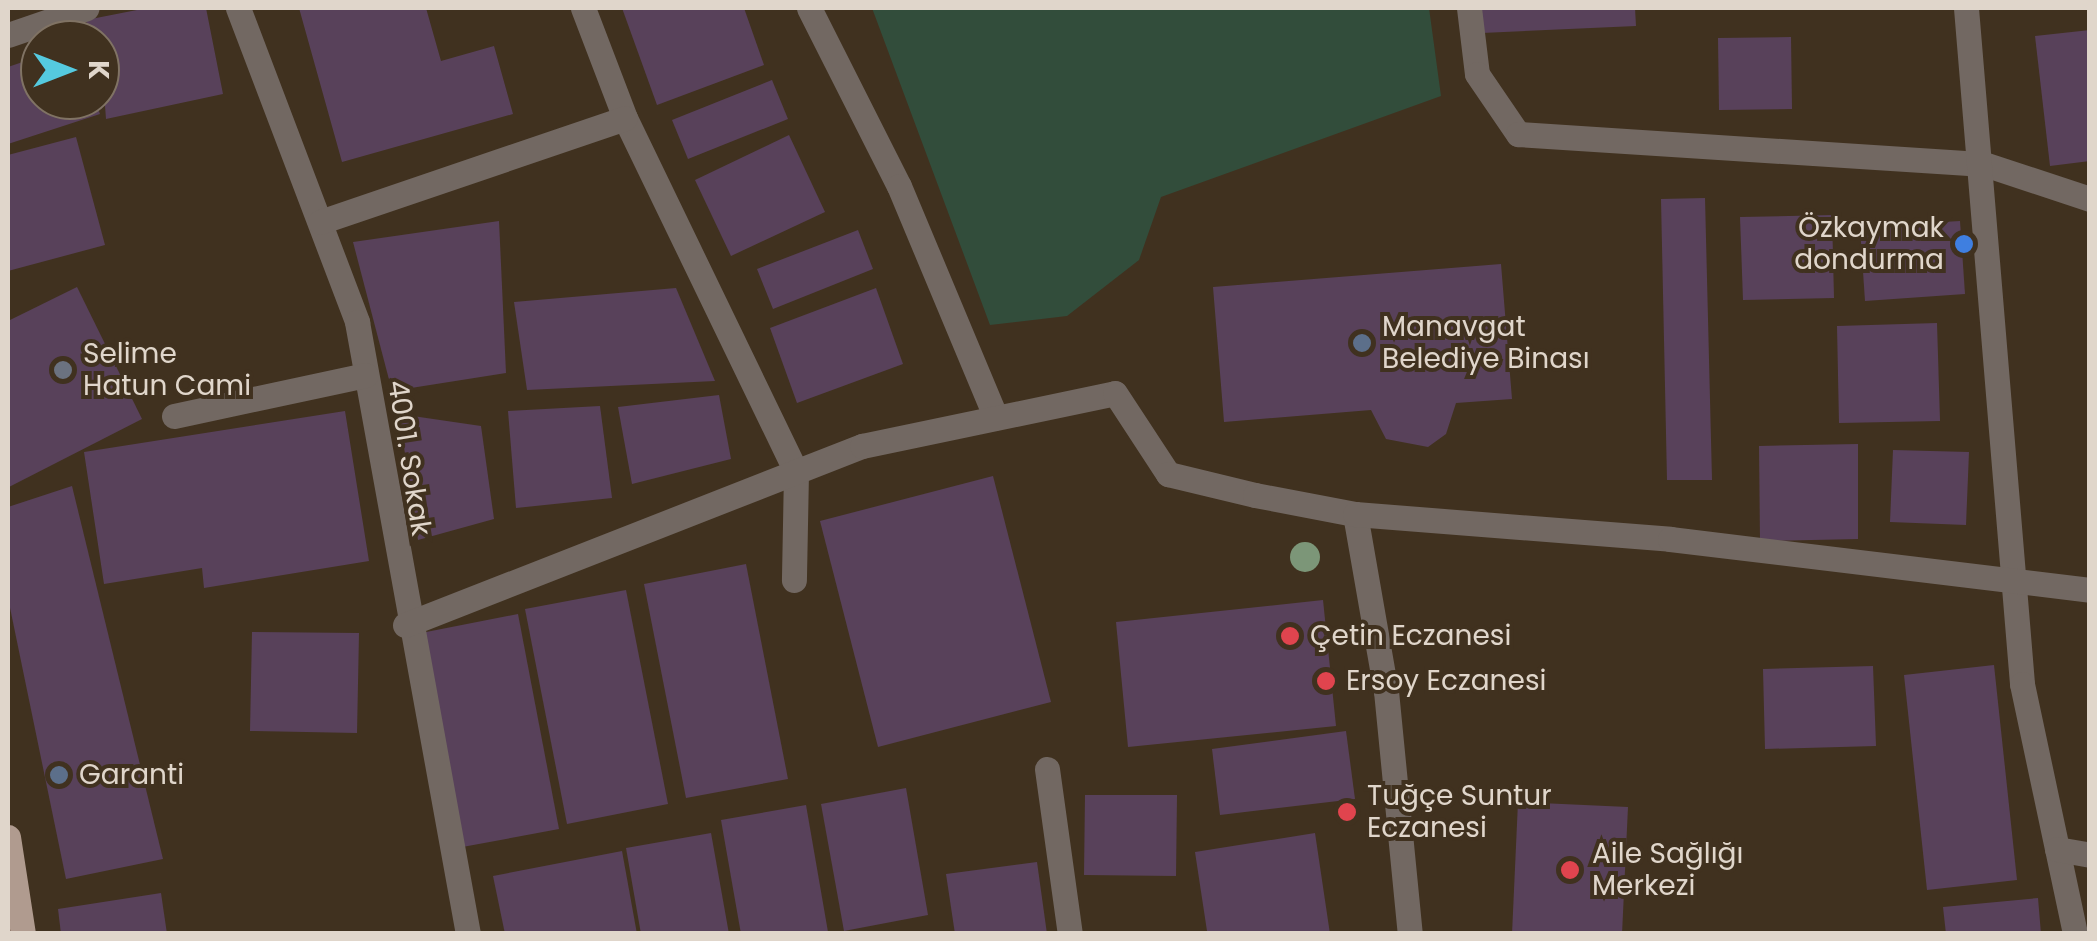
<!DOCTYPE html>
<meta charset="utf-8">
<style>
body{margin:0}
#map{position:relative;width:2097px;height:941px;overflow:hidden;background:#40311f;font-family:Poppins,sans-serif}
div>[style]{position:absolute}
.green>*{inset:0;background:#324d3b}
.building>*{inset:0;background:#58415a}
.minor>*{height:25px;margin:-12.5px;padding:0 12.5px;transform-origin:12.5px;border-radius:12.5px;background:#726862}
.major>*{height:25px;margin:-12.5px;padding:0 12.5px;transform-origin:12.5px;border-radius:12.5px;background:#b09b8f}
.trees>*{width:30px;height:30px;margin:-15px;border-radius:50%;background:#7c9678}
.dots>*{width:28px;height:28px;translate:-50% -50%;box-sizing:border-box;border:5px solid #40311f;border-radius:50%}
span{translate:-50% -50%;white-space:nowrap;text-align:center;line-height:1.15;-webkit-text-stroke:8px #40311f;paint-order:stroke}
.poi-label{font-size:28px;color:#e0d6cb}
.right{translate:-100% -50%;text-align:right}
.left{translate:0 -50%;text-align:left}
.street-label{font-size:28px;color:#e0d6cb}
.frame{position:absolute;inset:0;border:10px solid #e0d6cb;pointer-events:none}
.north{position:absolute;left:20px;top:20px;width:100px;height:100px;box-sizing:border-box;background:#40311f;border:2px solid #807364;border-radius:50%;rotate:90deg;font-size:28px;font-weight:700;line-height:40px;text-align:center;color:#e0d6cb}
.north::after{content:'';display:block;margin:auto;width:35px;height:45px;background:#55cadf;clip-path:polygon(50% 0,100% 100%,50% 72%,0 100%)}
</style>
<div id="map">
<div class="green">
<div style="clip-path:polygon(872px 8px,1429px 8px,1441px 96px,1161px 197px,1139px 260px,1067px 316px,990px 325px)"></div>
</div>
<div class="building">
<div style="clip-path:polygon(147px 8px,206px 8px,223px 94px,106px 119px,100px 40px,90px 40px,86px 20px)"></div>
<div style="clip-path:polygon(299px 8px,426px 8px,441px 61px,494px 46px,513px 114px,342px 162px)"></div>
<div style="clip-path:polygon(622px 8px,744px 8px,764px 65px,657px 105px)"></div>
<div style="clip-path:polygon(1481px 8px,1635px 8px,1636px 26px,1482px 33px)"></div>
<div style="clip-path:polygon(2090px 30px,2090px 161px,2050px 166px,2035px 36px)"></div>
<div style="clip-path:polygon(1791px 37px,1792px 109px,1719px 110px,1718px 38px)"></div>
<div style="clip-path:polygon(40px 56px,40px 100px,95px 100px,100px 114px,8px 144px,8px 67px)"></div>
<div style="clip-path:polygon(772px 80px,788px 119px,688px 159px,672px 120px)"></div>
<div style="clip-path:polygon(789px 135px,825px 212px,731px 256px,695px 180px)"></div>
<div style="clip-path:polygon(76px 137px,105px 245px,8px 271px,8px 155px)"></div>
<div style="clip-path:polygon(1705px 198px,1712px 480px,1667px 480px,1661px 199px)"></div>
<div style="clip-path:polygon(1832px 215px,1834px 298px,1743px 300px,1740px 217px)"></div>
<div style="clip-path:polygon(499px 221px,506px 373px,392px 391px,353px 242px)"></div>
<div style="clip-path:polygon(1960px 221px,1965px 294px,1865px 301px,1860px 227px)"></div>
<div style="clip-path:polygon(858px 230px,873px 269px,773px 309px,757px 269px)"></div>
<div style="clip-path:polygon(1501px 264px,1512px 399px,1456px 403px,1446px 434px,1428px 447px,1386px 439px,1371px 410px,1224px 422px,1213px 287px)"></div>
<div style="clip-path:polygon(77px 287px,142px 419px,9px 487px,8px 321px)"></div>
<div style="clip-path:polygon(676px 288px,715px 381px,527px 390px,514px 302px)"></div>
<div style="clip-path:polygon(876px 288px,903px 364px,797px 403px,770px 328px)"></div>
<div style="clip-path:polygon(1937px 323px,1940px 421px,1839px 423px,1837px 326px)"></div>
<div style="clip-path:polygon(719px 395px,731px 459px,632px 484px,618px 407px)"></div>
<div style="clip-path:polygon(600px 406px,612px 498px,516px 508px,508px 411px)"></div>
<div style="clip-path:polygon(345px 411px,369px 561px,204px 588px,202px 568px,104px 584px,84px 452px)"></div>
<div style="clip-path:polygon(399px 414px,481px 426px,494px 519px,418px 540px)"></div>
<div style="clip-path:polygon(1858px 444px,1858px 539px,1760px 541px,1759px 446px)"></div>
<div style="clip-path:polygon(1893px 450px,1969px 452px,1966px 525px,1890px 522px)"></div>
<div style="clip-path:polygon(993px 476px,1051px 702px,878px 747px,820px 521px)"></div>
<div style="clip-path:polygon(72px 486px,163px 859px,66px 879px,8px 598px,8px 507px)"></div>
<div style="clip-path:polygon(746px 564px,788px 779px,686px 798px,644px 584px)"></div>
<div style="clip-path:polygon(626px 590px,668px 804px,567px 824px,525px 609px)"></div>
<div style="clip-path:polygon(1323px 600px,1336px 726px,1128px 747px,1116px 622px)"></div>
<div style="clip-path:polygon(518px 614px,559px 829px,457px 848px,416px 634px)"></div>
<div style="clip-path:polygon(252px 632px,359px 633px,357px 733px,250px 731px)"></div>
<div style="clip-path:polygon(1994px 665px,2017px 880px,1927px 890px,1904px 675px)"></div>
<div style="clip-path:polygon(1873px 666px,1876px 746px,1765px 749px,1763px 669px)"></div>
<div style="clip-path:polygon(1346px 731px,1355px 799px,1220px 815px,1212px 749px)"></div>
<div style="clip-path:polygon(906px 788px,928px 915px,844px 931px,821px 804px)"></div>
<div style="clip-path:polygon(1085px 795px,1177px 795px,1176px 876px,1084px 875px)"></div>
<div style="clip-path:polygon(1518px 802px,1628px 807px,1622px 934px,1512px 934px)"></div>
<div style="clip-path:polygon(806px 805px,828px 932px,741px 934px,721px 820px)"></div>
<div style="clip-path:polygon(711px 833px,729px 934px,641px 934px,626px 848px)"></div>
<div style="clip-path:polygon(1315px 833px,1330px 934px,1207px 931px,1195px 852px)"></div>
<div style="clip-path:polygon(622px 851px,637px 934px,505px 934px,493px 876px)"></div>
<div style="clip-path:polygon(1037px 862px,1047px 934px,955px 934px,946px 874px)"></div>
<div style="clip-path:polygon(161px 893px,167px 934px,61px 934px,58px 909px)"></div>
<div style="clip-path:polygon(2038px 898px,2041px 934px,1946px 934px,1943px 907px)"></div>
</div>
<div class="minor">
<div style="left:238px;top:8px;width:336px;rotate:69.2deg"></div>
<div style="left:357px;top:322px;width:622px;rotate:79.72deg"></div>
<div style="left:583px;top:8px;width:118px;rotate:69.1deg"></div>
<div style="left:625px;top:118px;width:393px;rotate:64.2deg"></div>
<div style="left:796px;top:472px;width:108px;rotate:91.1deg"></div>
<div style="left:809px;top:8px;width:199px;rotate:63.2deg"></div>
<div style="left:899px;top:186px;width:251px;rotate:67.3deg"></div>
<div style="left:1469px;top:8px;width:66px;rotate:83.1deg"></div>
<div style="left:1477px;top:74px;width:73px;rotate:55.7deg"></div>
<div style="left:1518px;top:134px;width:467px;rotate:3.7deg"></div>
<div style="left:1984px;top:164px;width:112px;rotate:18.3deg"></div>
<div style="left:1966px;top:8px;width:678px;rotate:85.26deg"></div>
<div style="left:2022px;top:684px;width:256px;rotate:78deg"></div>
<div style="left:8px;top:35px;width:83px;rotate:-18.9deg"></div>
<div style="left:320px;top:222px;width:322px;rotate:-18.8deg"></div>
<div style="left:174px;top:416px;width:196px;rotate:-12.1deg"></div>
<div style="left:1355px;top:514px;width:180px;rotate:80.1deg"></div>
<div style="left:1386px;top:691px;width:244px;rotate:84.4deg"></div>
<div style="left:405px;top:625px;width:491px;rotate:-21.4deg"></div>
<div style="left:862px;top:446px;width:258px;rotate:-11.8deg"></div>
<div style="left:1115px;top:393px;width:97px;rotate:56.8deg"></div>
<div style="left:1168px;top:474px;width:89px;rotate:13.6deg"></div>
<div style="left:1255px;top:495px;width:102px;rotate:10.8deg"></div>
<div style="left:1355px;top:514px;width:316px;rotate:4.5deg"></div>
<div style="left:1670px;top:539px;width:423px;rotate:6.9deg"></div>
<div style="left:1047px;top:769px;width:167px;rotate:82.1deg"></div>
<div style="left:2057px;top:849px;width:34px;rotate:10deg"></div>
</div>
<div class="major">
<div style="left:8px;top:837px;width:98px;rotate:81.2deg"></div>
</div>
<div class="trees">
<div style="left:1305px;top:557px"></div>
</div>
<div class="dots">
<div style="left:1964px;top:244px;background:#3f7fe0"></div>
<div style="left:1362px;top:343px;background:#5c6f8a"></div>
<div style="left:63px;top:370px;background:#6b7280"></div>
<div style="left:1290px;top:636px;background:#e0444e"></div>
<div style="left:1326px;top:681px;background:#e0444e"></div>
<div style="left:59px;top:775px;background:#5c6f8a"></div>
<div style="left:1347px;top:812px;background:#e0444e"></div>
<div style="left:1570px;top:870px;background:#e0444e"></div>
</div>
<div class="poi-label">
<span class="right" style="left:1944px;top:244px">Özkaymak<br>dondurma</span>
<span class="left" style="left:1382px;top:343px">Manavgat<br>Belediye Binası</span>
<span class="left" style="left:83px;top:370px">Selime<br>Hatun Cami</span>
<span class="left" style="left:1310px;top:636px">Çetin Eczanesi</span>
<span class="left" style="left:1346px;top:681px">Ersoy Eczanesi</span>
<span class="left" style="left:79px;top:775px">Garanti</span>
<span class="left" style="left:1367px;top:812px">Tuğçe Suntur<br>Eczanesi</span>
<span class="left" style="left:1592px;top:870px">Aile Sağlığı<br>Merkezi</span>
</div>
<div class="street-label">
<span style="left:409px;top:458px;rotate:81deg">4001. Sokak</span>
</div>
<div class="frame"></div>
<div class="north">K</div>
</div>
